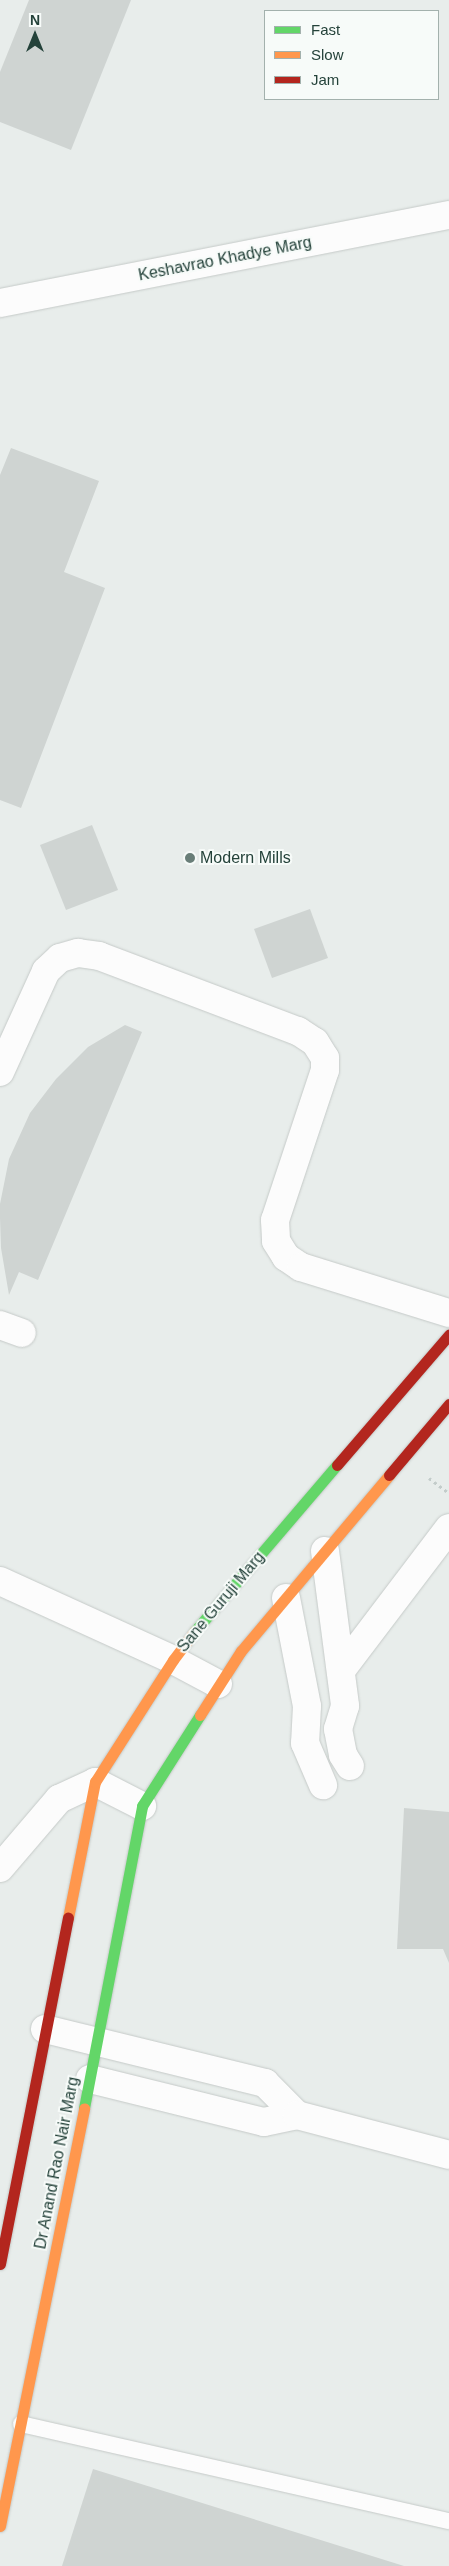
<!DOCTYPE html>
<style>
body{margin:0}
#map{position:relative;width:449px;height:2566px;overflow:hidden;background:#e8edeb;font-family:Helvetica,sans-serif}
div>[style]{position:absolute}
.building>*{inset:0;background:#cfd4d2}
.path>*{height:3px;margin-top:-1.5px;transform-origin:0;background:repeating-linear-gradient(90deg,#c3ccca 0 2.5px,transparent 0 6.5px)}
.roads{filter:drop-shadow(0 0 1px #c5cac8) drop-shadow(0 0 1px #c5cac8)}
.lane>*{height:16px;margin:-8px;padding:0 8px;transform-origin:8px;border-radius:8px;background:#fcfcfc}
.street>*{height:28px;margin:-14px;padding:0 14px;transform-origin:14px;border-radius:14px;background:#fcfcfc}
.fast>*{height:11px;margin:-5.5px;padding:0 5.5px;transform-origin:5.5px;border-radius:5.5px;background:#63d668}
.slow>*{height:11px;margin:-5.5px;padding:0 5.5px;transform-origin:5.5px;border-radius:5.5px;background:#ff974d}
.jam>*{height:11px;margin:-5.5px;padding:0 5.5px;transform-origin:5.5px;border-radius:5.5px;background:#b3261e}
.dots>*{width:14px;height:14px;translate:-50% -50%;box-sizing:border-box;border:2px solid #f7fbf9;border-radius:50%}
span{translate:-50% -50%;white-space:nowrap;text-align:center;line-height:1.15;-webkit-text-stroke:4px #f7fbf9;paint-order:stroke}
.street-label{font-size:16px;color:#24423a}
.poi-label{font-size:16px;color:#24423a}
.left{translate:0 -50%;text-align:left}
.legend{position:absolute;left:264px;top:10px;width:175px;height:90px;box-sizing:border-box;background:#f7fbf9;border:1px solid #a3b1ad;margin:0;padding:6px 9px;list-style:none;font-size:15px;color:#24423a}
.legend li{display:flex;align-items:center;gap:10px;height:25px}
.legend b{width:25px;border:1px solid #a3b1ad}
.north{position:absolute;left:10px;top:10px;width:50px;height:50px;-webkit-text-stroke:4px #f7fbf9;paint-order:stroke;rotate:0deg;font-size:14px;font-weight:700;line-height:20px;text-align:center;color:#24423a}
.north::after{content:'';display:block;margin:auto;width:18px;height:22px;background:#24423a;clip-path:polygon(50% 0,100% 100%,50% 72%,0 100%)}
</style>
<div id="map">
<div class="building">
<div style="clip-path:polygon(29px 0,131px 0,71px 150px,0 122px,0 72px)"></div>
<div style="clip-path:polygon(11px 448px,99px 481px,64px 572px,105px 588px,21px 808px,0 800px,0 475px)"></div>
<div style="clip-path:polygon(92px 825px,118px 890px,66px 910px,40px 845px)"></div>
<div style="clip-path:polygon(310px 909px,328px 958px,272px 978px,254px 929px)"></div>
<div style="clip-path:polygon(125px 1025px,142px 1032px,38px 1280px,19px 1272px,9px 1295px,1px 1248px,0 1218px,0 1204px,9px 1159px,30px 1113px,56px 1079px,88px 1047px)"></div>
<div style="clip-path:polygon(404px 1808px,449px 1812px,449px 1963px,443px 1949px,397px 1949px)"></div>
<div style="clip-path:polygon(93px 2469px,404px 2566px,62px 2566px)"></div>
</div>
<div class="path">
<div style="left:429px;top:1478px;width:25px;rotate:37deg"></div>
</div>
<div class="roads">
<div class="lane">
<div style="left:21px;top:2424px;width:439px;rotate:12.8deg"></div>
</div>
<div class="street">
<div style="left:0;top:303px;width:458px;rotate:-11.1deg"></div>
<div style="left:0;top:1072px;width:111px;rotate:-65.5deg"></div>
<div style="left:46px;top:971px;width:19px;rotate:-43deg"></div>
<div style="left:60px;top:958px;width:19px;rotate:-16deg"></div>
<div style="left:78px;top:953px;width:21px;rotate:8deg"></div>
<div style="left:99px;top:956px;width:213px;rotate:20.7deg"></div>
<div style="left:298px;top:1031px;width:20px;rotate:33deg"></div>
<div style="left:315px;top:1042px;width:19px;rotate:58deg"></div>
<div style="left:325px;top:1058px;width:12px;rotate:90deg"></div>
<div style="left:325px;top:1070px;width:158px;rotate:108.4deg"></div>
<div style="left:275px;top:1220px;width:21px;rotate:87deg"></div>
<div style="left:276px;top:1241px;width:19px;rotate:58deg"></div>
<div style="left:286px;top:1257px;width:18px;rotate:34deg"></div>
<div style="left:301px;top:1267px;width:155px;rotate:17.3deg"></div>
<div style="left:0;top:1325px;width:23px;rotate:20deg"></div>
<div style="left:325px;top:1551px;width:156px;rotate:82.6deg"></div>
<div style="left:345px;top:1706px;width:24px;rotate:107deg"></div>
<div style="left:338px;top:1729px;width:26px;rotate:79deg"></div>
<div style="left:343px;top:1755px;width:13px;rotate:58deg"></div>
<div style="left:0;top:1581px;width:190px;rotate:24.5deg"></div>
<div style="left:173px;top:1660px;width:51px;rotate:28.1deg"></div>
<div style="left:286px;top:1598px;width:110px;rotate:79deg"></div>
<div style="left:307px;top:1706px;width:37px;rotate:93deg"></div>
<div style="left:305px;top:1743px;width:46px;rotate:66.8deg"></div>
<div style="left:342px;top:1669px;width:177px;rotate:-52.8deg"></div>
<div style="left:0;top:1868px;width:91px;rotate:-49.5deg"></div>
<div style="left:59px;top:1799px;width:40px;rotate:-25deg"></div>
<div style="left:95px;top:1782px;width:53px;rotate:27.1deg"></div>
<div style="left:45px;top:2029px;width:227px;rotate:13.8deg"></div>
<div style="left:265px;top:2083px;width:45px;rotate:45deg"></div>
<div style="left:90px;top:2079px;width:179px;rotate:13.9deg"></div>
<div style="left:264px;top:2122px;width:34px;rotate:-12deg"></div>
<div style="left:297px;top:2115px;width:157px;rotate:14.7deg"></div>
</div>
<div class="fast">
<div style="left:195px;top:1631px;width:218px;rotate:-49.5deg"></div>
<div style="left:84px;top:2108px;width:308px;rotate:-79.1deg"></div>
<div style="left:142px;top:1806px;width:108px;rotate:-57.5deg"></div>
</div>
<div class="slow">
<div style="left:200px;top:1715px;width:76px;rotate:-57.4deg"></div>
<div style="left:241px;top:1651px;width:230px;rotate:-49.9deg"></div>
<div style="left:68px;top:1918px;width:139px;rotate:-78.8deg"></div>
<div style="left:95px;top:1782px;width:145px;rotate:-57.4deg"></div>
<div style="left:173px;top:1660px;width:36px;rotate:-53deg"></div>
<div style="left:0;top:2526px;width:426px;rotate:-78.6deg"></div>
</div>
<div class="jam">
<div style="left:337px;top:1465px;width:172px;rotate:-49.3deg"></div>
<div style="left:389px;top:1475px;width:93px;rotate:-49.8deg"></div>
<div style="left:0;top:2264px;width:353px;rotate:-78.9deg"></div>
</div>
</div>
<div class="dots">
<div style="left:190px;top:858px;background:#697e78"></div>
</div>
<div class="street-label">
<span style="left:225px;top:259px;rotate:-11deg">Keshavrao Khadye Marg</span>
<span style="left:221px;top:1602px;rotate:-50deg">Sane Guruji Marg</span>
<span style="left:57px;top:2163px;rotate:-79deg">Dr Anand Rao Nair Marg</span>
</div>
<div class="poi-label">
<span class="left" style="left:200px;top:858px">Modern Mills</span>
</div>
<ul class="legend">
<li><b style="height:6px;background:#63d668"></b>Fast</li>
<li><b style="height:6px;background:#ff974d"></b>Slow</li>
<li><b style="height:6px;background:#b3261e"></b>Jam</li>
</ul>
<div class="north">N</div>
</div>
